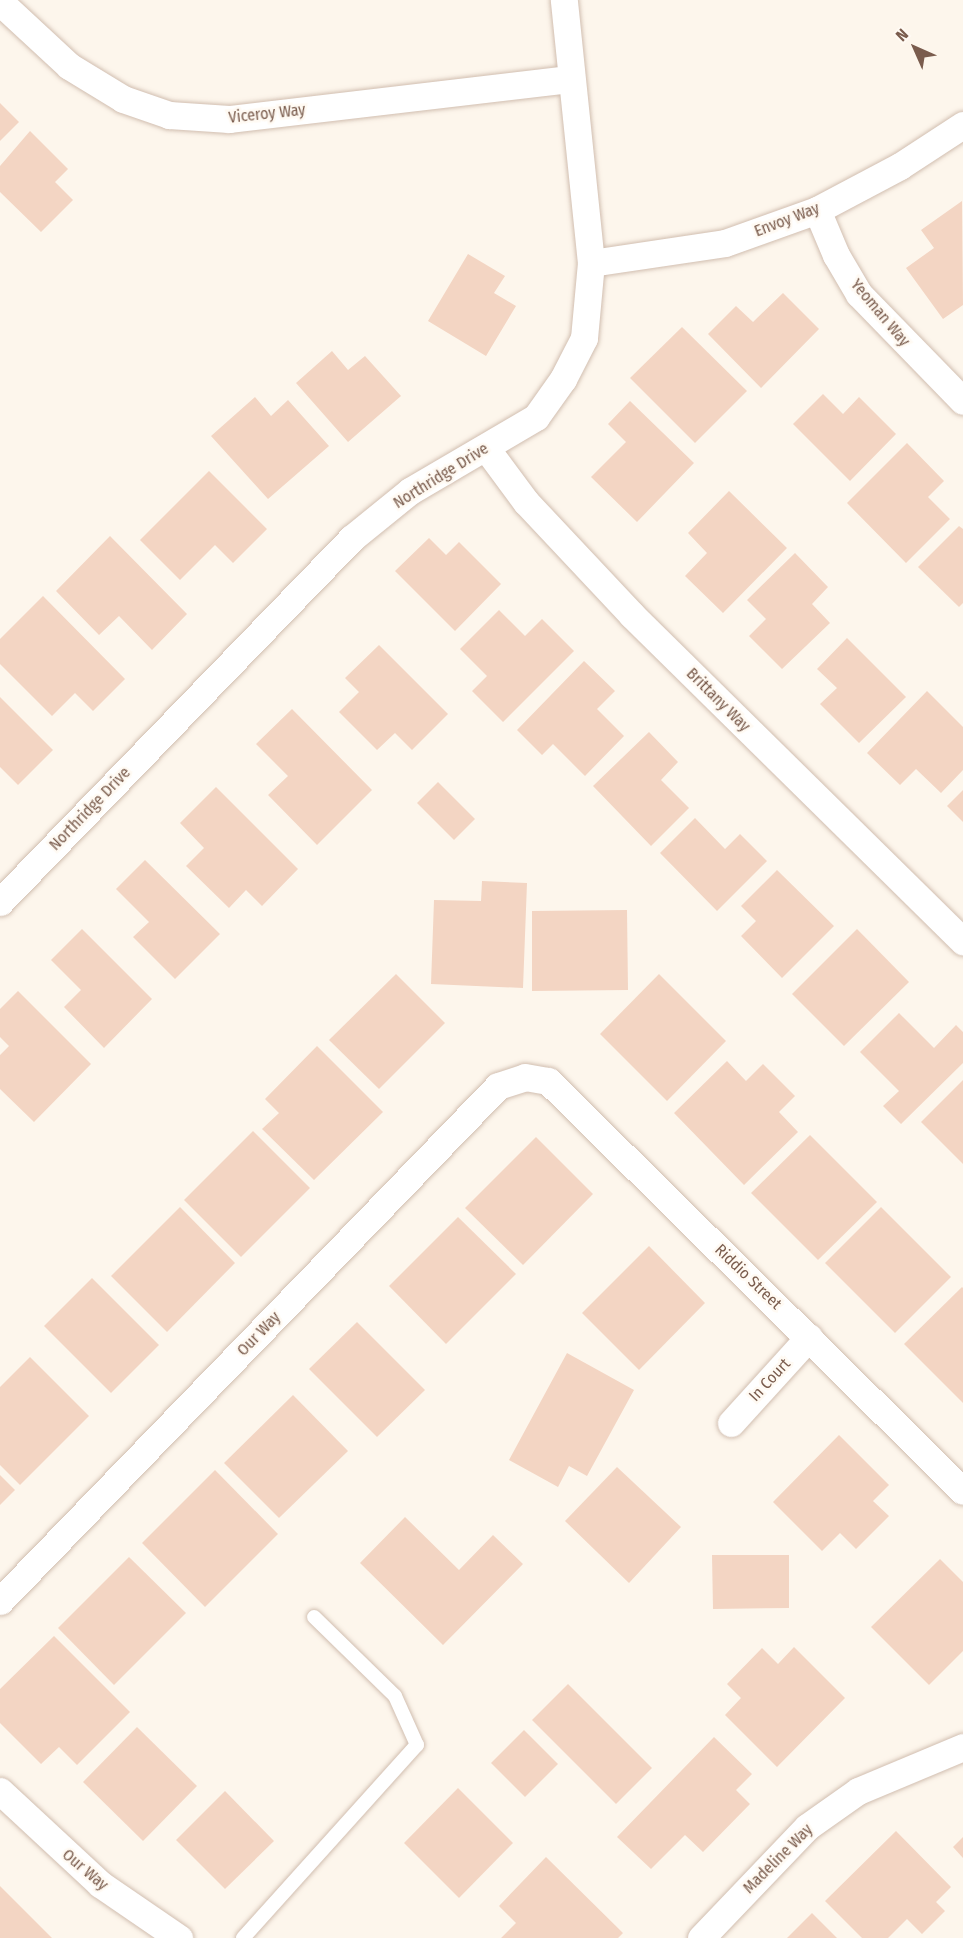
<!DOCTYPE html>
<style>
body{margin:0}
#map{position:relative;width:963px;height:1938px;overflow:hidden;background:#fdf6ec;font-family:"Fira Sans Condensed",sans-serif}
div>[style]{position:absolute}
.building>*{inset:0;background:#f3d5c3}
.roads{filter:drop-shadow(0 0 2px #d1beb0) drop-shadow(0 0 2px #d1beb0)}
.lane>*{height:14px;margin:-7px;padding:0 7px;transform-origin:7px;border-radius:7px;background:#fff}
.street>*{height:27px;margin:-13.5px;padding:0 13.5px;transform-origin:13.5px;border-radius:13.5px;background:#fff}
span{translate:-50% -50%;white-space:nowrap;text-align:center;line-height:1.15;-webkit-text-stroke:5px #fffaf3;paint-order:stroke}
.street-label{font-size:16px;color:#7a5c4d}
.north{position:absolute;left:885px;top:18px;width:60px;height:60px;-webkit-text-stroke:4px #fffaf3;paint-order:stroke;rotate:315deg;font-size:16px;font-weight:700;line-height:24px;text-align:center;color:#7a5c4d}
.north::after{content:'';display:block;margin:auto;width:21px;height:27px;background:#7a5c4d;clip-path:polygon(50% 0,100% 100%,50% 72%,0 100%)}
</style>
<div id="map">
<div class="building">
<div style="clip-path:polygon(0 103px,19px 122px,0 141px)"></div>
<div style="clip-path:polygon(30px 131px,68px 169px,55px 182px,73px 200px,41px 232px,0 192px,0 166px)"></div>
<div style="clip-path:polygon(962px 201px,963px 305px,943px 319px,906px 268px,934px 248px,921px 230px)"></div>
<div style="clip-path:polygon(468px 254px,505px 276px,494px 293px,516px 306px,486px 356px,428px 321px)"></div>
<div style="clip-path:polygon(783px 293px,819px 329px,761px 388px,708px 334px,736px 306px,753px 322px)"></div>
<div style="clip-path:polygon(682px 327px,747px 391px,695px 443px,630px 378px)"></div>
<div style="clip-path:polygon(332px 351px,348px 370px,365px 356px,401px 396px,348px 442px,296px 383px)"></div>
<div style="clip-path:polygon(823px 394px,843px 414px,859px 397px,896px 434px,850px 481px,793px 424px)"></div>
<div style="clip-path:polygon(255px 397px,271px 416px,288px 400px,329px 446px,268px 499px,211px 436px)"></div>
<div style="clip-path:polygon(630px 401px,694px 463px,637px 522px,591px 477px,626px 442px,608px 424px)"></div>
<div style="clip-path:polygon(907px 443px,944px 481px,928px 497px,950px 519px,906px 563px,847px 503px)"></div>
<div style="clip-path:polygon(209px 471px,267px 529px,233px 563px,215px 545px,180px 580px,140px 540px)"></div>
<div style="clip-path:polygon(729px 491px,787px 548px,723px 613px,685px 576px,707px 553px,688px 533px)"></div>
<div style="clip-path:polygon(959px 526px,963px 529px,963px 603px,959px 607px,918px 567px)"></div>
<div style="clip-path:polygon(110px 536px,187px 614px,152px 650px,119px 616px,99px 635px,56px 591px)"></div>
<div style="clip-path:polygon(429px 538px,446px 555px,459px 542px,501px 584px,455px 631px,395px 571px)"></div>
<div style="clip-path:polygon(795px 553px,828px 587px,812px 604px,830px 623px,782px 669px,749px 636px,766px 619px,747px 600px)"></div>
<div style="clip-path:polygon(43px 596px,125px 679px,93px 711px,75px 693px,52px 716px,0 664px,0 639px)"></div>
<div style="clip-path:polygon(499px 610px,525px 636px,542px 619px,574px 651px,503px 722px,472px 691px,487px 676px,460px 649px)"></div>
<div style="clip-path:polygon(847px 638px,906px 697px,859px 743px,820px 704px,837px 688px,817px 669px)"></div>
<div style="clip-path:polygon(379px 645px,448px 714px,412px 750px,395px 733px,377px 750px,339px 712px,359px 692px,345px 678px)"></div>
<div style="clip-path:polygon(584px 661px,615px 691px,597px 709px,624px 736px,585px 776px,553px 744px,542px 755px,517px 730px)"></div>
<div style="clip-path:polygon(927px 691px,963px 727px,963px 770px,941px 793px,916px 769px,900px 785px,867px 753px)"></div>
<div style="clip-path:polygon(0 697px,53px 750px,18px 785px,0 767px)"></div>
<div style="clip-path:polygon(292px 709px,372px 790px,317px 845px,268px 795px,288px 776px,256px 744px)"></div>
<div style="clip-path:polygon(649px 732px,678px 762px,661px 780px,689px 808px,651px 846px,593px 786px)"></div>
<div style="clip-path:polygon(438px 782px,475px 819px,454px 840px,417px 803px)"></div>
<div style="clip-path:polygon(216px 787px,298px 869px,262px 906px,246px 890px,229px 908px,186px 866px,204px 848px,180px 823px)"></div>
<div style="clip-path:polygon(963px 790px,963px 822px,947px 806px)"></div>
<div style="clip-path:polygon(695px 818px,725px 849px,740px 834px,767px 861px,717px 911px,660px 853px)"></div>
<div style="clip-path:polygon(145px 860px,220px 934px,175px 979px,133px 937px,149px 922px,116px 889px)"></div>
<div style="clip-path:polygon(777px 870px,834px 926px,782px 978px,741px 936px,756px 921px,741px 906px)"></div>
<div style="clip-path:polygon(482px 881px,527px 883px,523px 988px,431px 984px,434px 900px,481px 901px)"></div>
<div style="clip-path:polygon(627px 910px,628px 990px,532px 991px,532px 911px)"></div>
<div style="clip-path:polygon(82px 929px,152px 999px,104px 1048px,64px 1007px,81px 990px,51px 960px)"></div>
<div style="clip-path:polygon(857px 929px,909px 982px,844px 1046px,792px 994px)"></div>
<div style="clip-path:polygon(396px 974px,445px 1023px,379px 1089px,329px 1040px)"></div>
<div style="clip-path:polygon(659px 974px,726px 1041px,667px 1101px,600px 1034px)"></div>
<div style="clip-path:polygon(18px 991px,91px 1064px,34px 1122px,0 1089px,0 1055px,9px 1046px,0 1037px,0 1009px)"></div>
<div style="clip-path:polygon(899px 1013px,934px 1048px,956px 1025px,963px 1032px,963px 1063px,901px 1124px,883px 1106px,899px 1091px,860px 1052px)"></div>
<div style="clip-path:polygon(317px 1046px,383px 1112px,314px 1180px,262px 1129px,279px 1113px,265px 1099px)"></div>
<div style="clip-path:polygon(727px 1061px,746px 1081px,763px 1064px,795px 1096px,779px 1112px,798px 1132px,744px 1185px,674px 1113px)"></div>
<div style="clip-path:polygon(963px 1080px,963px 1164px,921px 1122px)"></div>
<div style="clip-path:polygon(253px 1131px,310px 1188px,241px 1257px,184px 1200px)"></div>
<div style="clip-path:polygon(810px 1135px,877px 1202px,818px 1260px,751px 1193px)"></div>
<div style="clip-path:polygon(536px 1137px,593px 1194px,523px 1265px,465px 1208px)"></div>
<div style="clip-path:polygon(180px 1207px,235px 1263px,167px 1332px,111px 1276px)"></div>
<div style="clip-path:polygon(881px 1207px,951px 1277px,895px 1333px,825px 1263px)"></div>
<div style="clip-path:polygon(458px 1217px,516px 1274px,446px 1344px,389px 1286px)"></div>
<div style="clip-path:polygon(649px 1246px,705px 1303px,639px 1370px,582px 1313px)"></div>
<div style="clip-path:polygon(92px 1278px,159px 1345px,111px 1393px,44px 1326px)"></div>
<div style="clip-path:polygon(962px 1287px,963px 1288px,963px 1403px,904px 1344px)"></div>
<div style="clip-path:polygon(357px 1322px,425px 1390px,377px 1437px,309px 1369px)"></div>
<div style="clip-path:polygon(567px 1353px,634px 1390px,587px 1476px,569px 1466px,558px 1487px,509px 1460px)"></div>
<div style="clip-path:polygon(30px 1357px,89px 1416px,20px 1485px,0 1465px,0 1387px)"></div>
<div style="clip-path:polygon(293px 1395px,348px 1451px,279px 1518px,224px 1463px)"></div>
<div style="clip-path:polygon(839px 1435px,889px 1485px,873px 1501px,889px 1516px,856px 1549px,840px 1533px,822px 1551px,773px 1502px)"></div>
<div style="clip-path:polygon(617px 1467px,681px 1527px,629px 1583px,565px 1521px)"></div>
<div style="clip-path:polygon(215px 1470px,278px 1534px,205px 1607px,142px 1543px)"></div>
<div style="clip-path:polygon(0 1475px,15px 1490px,0 1505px)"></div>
<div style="clip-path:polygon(405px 1517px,459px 1570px,493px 1535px,523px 1564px,443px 1645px,360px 1563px)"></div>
<div style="clip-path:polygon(712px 1555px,789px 1555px,789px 1608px,713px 1609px)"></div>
<div style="clip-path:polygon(129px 1557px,186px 1613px,114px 1685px,58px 1628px)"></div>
<div style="clip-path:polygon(940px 1559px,963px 1582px,963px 1651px,929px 1685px,871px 1627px)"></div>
<div style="clip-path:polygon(54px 1636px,130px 1712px,77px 1765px,59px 1747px,41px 1764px,0 1723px,0 1689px)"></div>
<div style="clip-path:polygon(794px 1647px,845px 1698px,777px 1767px,725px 1715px,741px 1698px,727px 1684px,762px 1648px,778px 1664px)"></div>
<div style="clip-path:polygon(568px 1684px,652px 1768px,616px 1804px,532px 1720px)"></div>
<div style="clip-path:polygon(137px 1727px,197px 1786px,143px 1841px,83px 1782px)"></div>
<div style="clip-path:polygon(524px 1730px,558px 1764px,525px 1797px,491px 1763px)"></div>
<div style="clip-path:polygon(714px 1737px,752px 1774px,736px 1790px,750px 1804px,703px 1852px,685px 1835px,651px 1869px,617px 1837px)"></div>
<div style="clip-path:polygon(458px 1788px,513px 1843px,459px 1898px,404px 1843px)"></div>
<div style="clip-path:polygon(225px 1791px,274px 1841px,225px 1889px,176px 1840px)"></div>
<div style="clip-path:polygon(896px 1831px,951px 1887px,936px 1902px,945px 1911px,922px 1934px,907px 1919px,888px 1938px,862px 1938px,825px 1901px)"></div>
<div style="clip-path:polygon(963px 1837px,963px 1858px,953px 1847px)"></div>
<div style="clip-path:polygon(546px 1857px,623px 1933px,618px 1938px,501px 1938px,516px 1923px,499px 1906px)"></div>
<div style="clip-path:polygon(0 1886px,52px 1938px,0 1938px)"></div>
<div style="clip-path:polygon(812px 1913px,837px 1938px,787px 1938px)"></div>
</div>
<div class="roads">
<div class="lane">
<div style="left:243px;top:1938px;width:260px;rotate:-48deg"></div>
<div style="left:417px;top:1745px;width:54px;rotate:-114.2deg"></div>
<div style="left:395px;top:1696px;width:113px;rotate:-135.7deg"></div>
</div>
<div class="street">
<div style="left:0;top:2px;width:94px;rotate:42.8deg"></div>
<div style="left:69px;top:66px;width:63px;rotate:31.4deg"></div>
<div style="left:123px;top:99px;width:49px;rotate:19.2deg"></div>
<div style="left:169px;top:115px;width:60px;rotate:3.8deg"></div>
<div style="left:229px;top:119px;width:342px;rotate:-6.7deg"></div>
<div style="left:817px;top:210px;width:49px;rotate:67.1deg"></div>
<div style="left:836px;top:255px;width:45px;rotate:59.5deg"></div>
<div style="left:859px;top:294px;width:149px;rotate:45.8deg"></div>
<div style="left:591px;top:263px;width:135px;rotate:-8.5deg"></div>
<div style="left:725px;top:243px;width:98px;rotate:-19.7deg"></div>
<div style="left:817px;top:210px;width:94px;rotate:-27.9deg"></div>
<div style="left:900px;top:166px;width:75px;rotate:-33.1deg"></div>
<div style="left:486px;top:448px;width:67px;rotate:53.5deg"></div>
<div style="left:526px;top:502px;width:155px;rotate:46.8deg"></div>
<div style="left:632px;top:615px;width:465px;rotate:44.6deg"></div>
<div style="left:0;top:902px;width:506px;rotate:-45.96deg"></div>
<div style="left:352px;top:538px;width:75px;rotate:-39deg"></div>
<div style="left:410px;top:491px;width:146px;rotate:-30.4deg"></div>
<div style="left:536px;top:417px;width:47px;rotate:-54.6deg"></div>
<div style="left:563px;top:379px;width:46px;rotate:-62.9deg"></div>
<div style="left:584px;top:338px;width:75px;rotate:-84.7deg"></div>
<div style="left:591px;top:263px;width:264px;rotate:-95.9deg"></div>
<div style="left:731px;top:1423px;width:116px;rotate:-47.8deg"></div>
<div style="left:0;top:1601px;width:716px;rotate:-45.96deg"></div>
<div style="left:498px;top:1086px;width:28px;rotate:-18deg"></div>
<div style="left:525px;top:1077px;width:23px;rotate:10deg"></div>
<div style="left:548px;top:1081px;width:583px;rotate:44.65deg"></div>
<div style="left:0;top:1791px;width:137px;rotate:42.9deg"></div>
<div style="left:100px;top:1884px;width:96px;rotate:34.4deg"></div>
<div style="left:701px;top:1938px;width:153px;rotate:-46.3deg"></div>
<div style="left:807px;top:1827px;width:62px;rotate:-35.2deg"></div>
<div style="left:858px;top:1791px;width:114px;rotate:-22.7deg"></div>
</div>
</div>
<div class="street-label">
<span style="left:267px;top:114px;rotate:-6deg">Viceroy Way</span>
<span style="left:787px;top:220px;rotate:-21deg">Envoy Way</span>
<span style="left:880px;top:313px;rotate:50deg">Yeoman Way</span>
<span style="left:441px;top:476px;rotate:-32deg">Northridge Drive</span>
<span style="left:718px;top:700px;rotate:45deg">Brittany Way</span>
<span style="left:90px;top:809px;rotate:-46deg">Northridge Drive</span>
<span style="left:748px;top:1277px;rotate:44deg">Riddio Street</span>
<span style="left:259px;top:1334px;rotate:-46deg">Our Way</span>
<span style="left:770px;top:1380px;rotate:-47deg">In Court</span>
<span style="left:778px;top:1859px;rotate:-45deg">Madeline Way</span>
<span style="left:85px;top:1870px;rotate:40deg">Our Way</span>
</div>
<div class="north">N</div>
</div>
